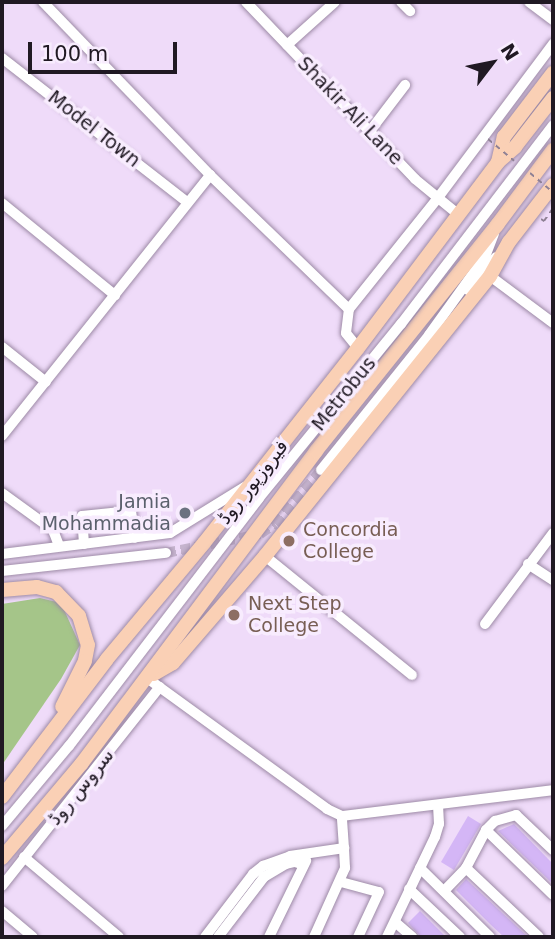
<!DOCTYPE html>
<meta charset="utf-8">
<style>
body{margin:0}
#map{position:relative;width:555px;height:939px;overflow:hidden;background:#efdbf9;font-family:"DejaVu Sans",Vazirmatn,sans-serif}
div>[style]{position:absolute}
.green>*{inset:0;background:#a5c589}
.building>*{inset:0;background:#d4b6f6}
.minor-tunnel>*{height:10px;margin-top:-5px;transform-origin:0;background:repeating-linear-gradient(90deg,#c6b4ce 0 10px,transparent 0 15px)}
.path>*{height:2px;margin-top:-1px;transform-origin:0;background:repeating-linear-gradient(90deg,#8e8094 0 5px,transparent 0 10px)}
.roads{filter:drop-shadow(0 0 2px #9d8aa6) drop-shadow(0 0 2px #9d8aa6)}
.minor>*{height:10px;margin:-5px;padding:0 5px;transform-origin:5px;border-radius:5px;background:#fff}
.major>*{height:14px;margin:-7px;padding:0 7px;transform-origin:7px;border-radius:7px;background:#fad0b5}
.path-bridge>*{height:2px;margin-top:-1px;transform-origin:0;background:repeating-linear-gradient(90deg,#8e8094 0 5px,transparent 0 10px)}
.bridges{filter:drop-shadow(0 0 2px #9d8aa6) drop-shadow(0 0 2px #9d8aa6)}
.minor-bridge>*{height:10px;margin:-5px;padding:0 5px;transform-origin:5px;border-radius:5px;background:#fff}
.dots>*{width:19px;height:19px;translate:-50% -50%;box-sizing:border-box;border:4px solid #f8ecfe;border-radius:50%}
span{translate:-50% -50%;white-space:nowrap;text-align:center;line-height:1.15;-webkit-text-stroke:7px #f8ecfe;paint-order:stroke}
.street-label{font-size:19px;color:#201923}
.worship-label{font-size:19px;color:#5b616d}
.right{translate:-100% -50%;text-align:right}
.education-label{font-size:19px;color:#785e54}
.left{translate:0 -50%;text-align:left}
.frame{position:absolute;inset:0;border:4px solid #201923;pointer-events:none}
.north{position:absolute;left:457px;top:28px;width:70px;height:70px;-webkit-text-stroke:5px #f8ecfe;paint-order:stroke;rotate:58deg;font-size:19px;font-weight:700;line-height:28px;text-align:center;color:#201923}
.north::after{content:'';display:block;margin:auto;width:24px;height:32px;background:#201923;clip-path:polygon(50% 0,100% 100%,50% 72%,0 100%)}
.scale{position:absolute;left:28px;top:42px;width:149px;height:32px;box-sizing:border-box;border:4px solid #201923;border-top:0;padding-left:9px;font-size:21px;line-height:24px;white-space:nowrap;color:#201923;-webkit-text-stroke:5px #f8ecfe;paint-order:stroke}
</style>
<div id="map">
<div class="green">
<div style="clip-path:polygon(40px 598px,61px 603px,80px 645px,61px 679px,2px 765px,2px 604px)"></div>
</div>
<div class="building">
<div style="clip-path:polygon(468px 816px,481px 824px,454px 870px,441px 862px)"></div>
<div style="clip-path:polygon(514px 824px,553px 864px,553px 884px,498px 831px)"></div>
<div style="clip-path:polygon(466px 879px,528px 937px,504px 937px,491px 925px,456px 890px)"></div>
<div style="clip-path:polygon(420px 911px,446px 937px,421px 937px,408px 923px)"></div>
</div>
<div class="minor-tunnel">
<div style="left:166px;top:553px;width:96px;rotate:-11.4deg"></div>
<div style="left:260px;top:534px;width:18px;rotate:-34deg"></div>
<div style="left:275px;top:524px;width:71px;rotate:-49.6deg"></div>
</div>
<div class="path">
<div style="left:541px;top:219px;width:4px;rotate:34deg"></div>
<div style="left:544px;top:221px;width:16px;rotate:-55deg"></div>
</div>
<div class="roads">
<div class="minor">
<div style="left:43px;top:2px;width:240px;rotate:46deg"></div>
<div style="left:210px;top:175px;width:193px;rotate:44deg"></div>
<div style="left:246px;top:2px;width:245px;rotate:46.3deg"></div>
<div style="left:415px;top:179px;width:57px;rotate:39.3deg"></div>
<div style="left:401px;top:2px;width:13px;rotate:45deg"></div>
<div style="left:529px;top:2px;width:30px;rotate:37deg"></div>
<div style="left:287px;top:45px;width:64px;rotate:-41.9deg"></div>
<div style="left:2px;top:58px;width:233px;rotate:37.9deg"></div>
<div style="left:370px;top:131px;width:58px;rotate:-52.7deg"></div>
<div style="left:2px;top:203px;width:146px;rotate:39.2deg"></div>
<div style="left:490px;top:276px;width:79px;rotate:36.7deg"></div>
<div style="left:468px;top:290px;width:43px;rotate:-49.7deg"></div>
<div style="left:2px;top:347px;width:56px;rotate:38.5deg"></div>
<div style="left:358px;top:348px;width:19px;rotate:-129deg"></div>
<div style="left:346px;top:333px;width:24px;rotate:-83deg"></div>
<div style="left:349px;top:309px;width:141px;rotate:-51.3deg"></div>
<div style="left:437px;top:199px;width:194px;rotate:-53.2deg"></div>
<div style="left:2px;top:436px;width:334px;rotate:-51.4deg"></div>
<div style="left:321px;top:470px;width:173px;rotate:-51.3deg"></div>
<div style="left:429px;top:335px;width:96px;rotate:-54.3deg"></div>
<div style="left:485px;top:257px;width:25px;rotate:-69deg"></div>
<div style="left:2px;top:493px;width:63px;rotate:36deg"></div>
<div style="left:53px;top:530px;width:17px;rotate:69deg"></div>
<div style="left:84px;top:544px;width:28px;rotate:-94deg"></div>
<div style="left:82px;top:516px;width:49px;rotate:-5.8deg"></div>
<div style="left:131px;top:511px;width:27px;rotate:82deg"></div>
<div style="left:2px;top:554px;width:169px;rotate:-7.1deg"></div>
<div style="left:170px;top:533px;width:89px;rotate:-31.7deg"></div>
<div style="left:265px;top:556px;width:189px;rotate:39deg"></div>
<div style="left:528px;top:564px;width:30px;rotate:33deg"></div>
<div style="left:2px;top:571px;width:165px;rotate:-6.3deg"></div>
<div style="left:485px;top:624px;width:114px;rotate:-53.2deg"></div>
<div style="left:147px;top:678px;width:223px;rotate:36deg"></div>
<div style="left:327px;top:809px;width:17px;rotate:25deg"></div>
<div style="left:342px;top:816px;width:213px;rotate:-7deg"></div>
<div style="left:486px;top:830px;width:93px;rotate:44.1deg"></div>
<div style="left:24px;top:857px;width:124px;rotate:40.1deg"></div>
<div style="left:420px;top:868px;width:98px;rotate:44.6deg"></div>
<div style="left:466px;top:868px;width:100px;rotate:43.4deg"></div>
<div style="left:341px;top:882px;width:39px;rotate:15deg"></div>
<div style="left:379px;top:892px;width:50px;rotate:115deg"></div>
<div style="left:2px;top:886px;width:254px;rotate:-51.6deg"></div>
<div style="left:409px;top:889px;width:70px;rotate:43.3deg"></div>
<div style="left:444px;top:891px;width:32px;rotate:-46deg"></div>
<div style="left:466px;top:868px;width:43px;rotate:-62.2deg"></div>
<div style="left:486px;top:830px;width:13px;rotate:-45deg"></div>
<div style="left:495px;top:821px;width:22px;rotate:-16deg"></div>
<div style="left:516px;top:815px;width:51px;rotate:43.4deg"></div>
<div style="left:2px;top:911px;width:40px;rotate:40deg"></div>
<div style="left:395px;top:922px;width:23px;rotate:41deg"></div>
<div style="left:205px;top:937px;width:79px;rotate:-52.7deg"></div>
<div style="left:253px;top:874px;width:13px;rotate:-39deg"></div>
<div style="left:263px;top:866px;width:29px;rotate:-20deg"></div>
<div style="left:290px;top:856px;width:55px;rotate:-8.4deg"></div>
<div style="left:344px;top:848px;width:32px;rotate:-94deg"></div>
<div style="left:218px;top:937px;width:76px;rotate:-52.5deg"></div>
<div style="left:264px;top:877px;width:26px;rotate:-31deg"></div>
<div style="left:286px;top:864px;width:9px;rotate:-13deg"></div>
<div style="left:295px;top:862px;width:9px;rotate:18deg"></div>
<div style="left:269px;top:937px;width:85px;rotate:-64deg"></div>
<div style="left:314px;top:937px;width:76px;rotate:-65.8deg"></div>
<div style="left:345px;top:868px;width:20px;rotate:-93deg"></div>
<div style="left:387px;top:937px;width:111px;rotate:-64.4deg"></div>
<div style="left:435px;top:837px;width:14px;rotate:-73deg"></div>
<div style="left:439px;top:824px;width:18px;rotate:-93deg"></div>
</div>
<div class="major">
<div style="left:498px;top:162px;width:26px;rotate:-77deg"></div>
<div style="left:504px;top:137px;width:81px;rotate:-52.6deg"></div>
<div style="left:2px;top:590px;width:35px;rotate:-5deg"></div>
<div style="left:37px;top:587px;width:20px;rotate:15deg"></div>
<div style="left:56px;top:592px;width:33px;rotate:46deg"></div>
<div style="left:79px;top:616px;width:30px;rotate:73deg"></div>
<div style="left:88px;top:645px;width:16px;rotate:101deg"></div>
<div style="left:85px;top:661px;width:51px;rotate:116.6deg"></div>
<div style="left:154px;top:674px;width:22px;rotate:-30deg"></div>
<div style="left:173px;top:663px;width:141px;rotate:-49.3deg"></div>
<div style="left:265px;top:556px;width:359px;rotate:-51.2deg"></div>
<div style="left:490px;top:276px;width:39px;rotate:-61deg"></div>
<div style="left:509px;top:242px;width:72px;rotate:-52.3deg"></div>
<div style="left:2px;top:797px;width:173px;rotate:-52.7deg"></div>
<div style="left:107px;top:659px;width:151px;rotate:-50.1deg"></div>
<div style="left:204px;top:543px;width:248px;rotate:-51.7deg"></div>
<div style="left:358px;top:348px;width:233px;rotate:-53deg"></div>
<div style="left:498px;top:162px;width:23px;rotate:-41deg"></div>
<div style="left:515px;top:147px;width:62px;rotate:-52.2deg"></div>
<div style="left:2px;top:858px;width:124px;rotate:-49.9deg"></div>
<div style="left:82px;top:763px;width:390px;rotate:-53.1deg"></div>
<div style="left:316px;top:451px;width:290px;rotate:-51.3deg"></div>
<div style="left:497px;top:225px;width:94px;rotate:-53.3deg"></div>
</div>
</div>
<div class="path-bridge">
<div style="left:488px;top:139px;width:34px;rotate:40deg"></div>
<div style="left:530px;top:173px;width:30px;rotate:40deg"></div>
</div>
<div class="bridges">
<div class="minor-bridge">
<div style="left:2px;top:826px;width:104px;rotate:-50.1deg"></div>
<div style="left:69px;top:746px;width:312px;rotate:-52.5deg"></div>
<div style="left:259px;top:498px;width:225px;rotate:-50.8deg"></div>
<div style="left:401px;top:324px;width:250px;rotate:-52.6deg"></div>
</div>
</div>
<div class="dots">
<div style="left:185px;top:513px;background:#6b7280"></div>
<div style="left:289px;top:541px;background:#8d6e63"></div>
<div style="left:234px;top:615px;background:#8d6e63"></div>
</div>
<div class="street-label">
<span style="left:350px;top:111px;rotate:46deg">Shakir Ali Lane</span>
<span style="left:94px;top:129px;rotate:38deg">Model Town</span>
<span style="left:344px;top:394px;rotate:-51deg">Metrobus</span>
<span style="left:253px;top:482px;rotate:-52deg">فیروزپور روڈ</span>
<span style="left:81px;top:787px;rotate:-51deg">سروس روڈ</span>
</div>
<div class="worship-label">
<span class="right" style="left:171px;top:513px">Jamia<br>Mohammadia</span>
</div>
<div class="education-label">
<span class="left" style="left:303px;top:541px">Concordia<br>College</span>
<span class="left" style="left:248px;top:615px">Next Step<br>College</span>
</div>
<div class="frame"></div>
<div class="north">N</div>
<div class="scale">100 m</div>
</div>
